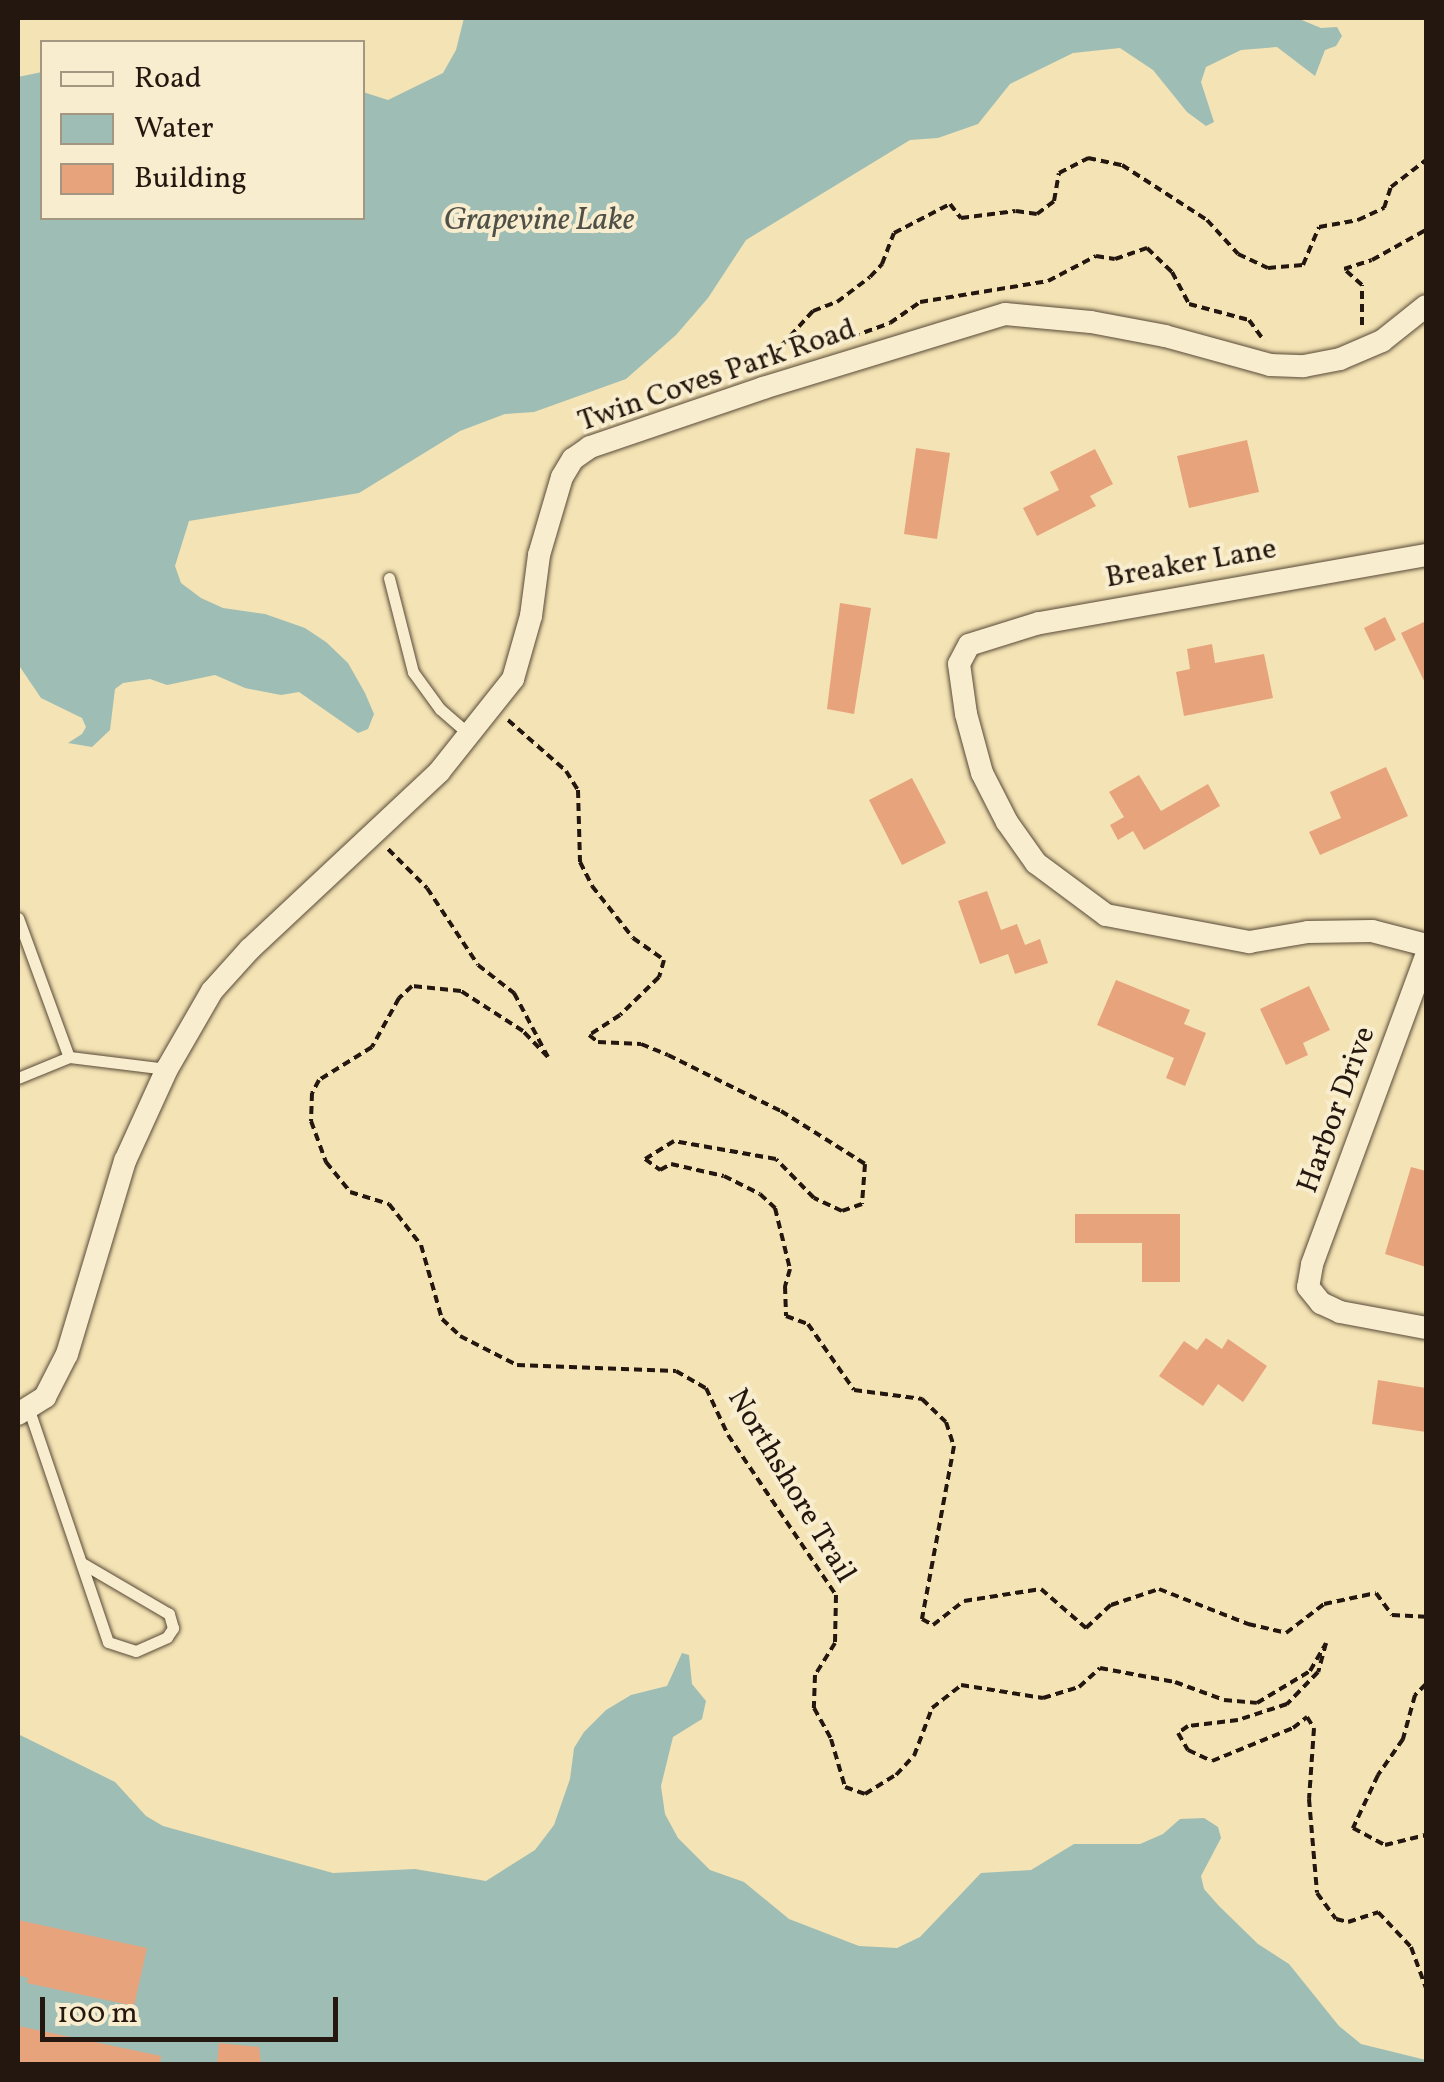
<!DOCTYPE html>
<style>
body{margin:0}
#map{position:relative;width:1444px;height:2082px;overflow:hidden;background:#f4e3b4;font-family:Vollkorn,serif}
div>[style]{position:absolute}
.water>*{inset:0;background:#9ebdb5}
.building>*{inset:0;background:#e7a37c}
.path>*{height:4px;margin-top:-2px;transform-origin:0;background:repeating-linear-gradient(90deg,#24170f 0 8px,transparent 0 13px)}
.roads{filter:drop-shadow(0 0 2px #584a38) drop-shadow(0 0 2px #584a38)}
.service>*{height:11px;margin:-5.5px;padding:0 5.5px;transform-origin:5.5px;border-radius:5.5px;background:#f8edce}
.minor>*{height:22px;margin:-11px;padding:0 11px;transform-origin:11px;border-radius:11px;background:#f8edce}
span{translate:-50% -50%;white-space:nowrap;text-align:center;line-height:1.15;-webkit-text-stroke:8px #f8edce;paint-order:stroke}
.street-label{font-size:30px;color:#24170f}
.water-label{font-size:32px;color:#4f5149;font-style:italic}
.frame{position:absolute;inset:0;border:20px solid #24170f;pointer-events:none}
.legend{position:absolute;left:40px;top:40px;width:325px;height:180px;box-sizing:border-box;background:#f8edce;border:2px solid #a39782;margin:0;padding:12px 18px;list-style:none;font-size:30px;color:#24170f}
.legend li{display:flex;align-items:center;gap:20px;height:50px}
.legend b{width:50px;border:2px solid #a39782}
.scale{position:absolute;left:40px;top:1997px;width:298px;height:45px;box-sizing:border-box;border:5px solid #24170f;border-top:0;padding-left:12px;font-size:30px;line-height:35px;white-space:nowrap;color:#24170f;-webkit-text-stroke:8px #f8edce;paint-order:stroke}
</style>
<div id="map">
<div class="water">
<div style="clip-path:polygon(464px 18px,1297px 18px,1321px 28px,1337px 27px,1342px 36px,1336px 46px,1325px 50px,1315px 76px,1277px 47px,1241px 50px,1206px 67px,1201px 82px,1214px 122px,1206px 126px,1187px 112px,1153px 70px,1120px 48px,1073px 53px,1010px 84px,978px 124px,938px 138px,910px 140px,746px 240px,708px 298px,676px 335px,626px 379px,534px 412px,505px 414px,460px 431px,359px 493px,189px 521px,175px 566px,181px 583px,201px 598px,223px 608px,265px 614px,305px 628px,326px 642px,348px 663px,365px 693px,374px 714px,368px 729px,358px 733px,299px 692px,281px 695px,245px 688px,215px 675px,167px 685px,150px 679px,123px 683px,115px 689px,110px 730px,92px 747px,68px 743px,82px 734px,86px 727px,82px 718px,41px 698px,18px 664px,18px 77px,42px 72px,42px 218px,362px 218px,363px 92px,388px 100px,443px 73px,456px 50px)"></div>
<div style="clip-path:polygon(682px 1653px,689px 1655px,692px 1684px,706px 1701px,702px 1719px,673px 1737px,661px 1786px,665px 1814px,678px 1838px,710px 1870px,744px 1882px,789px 1919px,859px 1946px,897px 1948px,920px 1937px,981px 1873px,1031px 1870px,1074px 1844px,1140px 1844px,1163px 1834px,1180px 1819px,1204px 1818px,1218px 1827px,1221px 1838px,1201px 1876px,1204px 1889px,1219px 1906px,1258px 1944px,1289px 1964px,1339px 2026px,1361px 2044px,1426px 2060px,1426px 2064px,18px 2064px,18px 1734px,115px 1782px,146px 1816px,163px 1826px,333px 1873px,415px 1869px,486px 1881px,535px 1850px,554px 1825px,570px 1779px,574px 1748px,584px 1732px,606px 1710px,631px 1695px,667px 1686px)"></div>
</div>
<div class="building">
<div style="clip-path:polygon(1247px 440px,1259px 492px,1189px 508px,1177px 456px)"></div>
<div style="clip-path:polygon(916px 448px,950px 453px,937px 539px,904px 534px)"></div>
<div style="clip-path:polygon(1095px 449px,1113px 484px,1090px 496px,1096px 506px,1037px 536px,1023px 508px,1059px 490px,1050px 472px)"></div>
<div style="clip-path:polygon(840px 603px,871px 608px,854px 714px,827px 709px)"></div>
<div style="clip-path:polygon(1385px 617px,1396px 640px,1375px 651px,1364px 628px)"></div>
<div style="clip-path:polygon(1426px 621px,1426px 685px,1401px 633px)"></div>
<div style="clip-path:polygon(1212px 644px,1215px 663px,1264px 654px,1273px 698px,1184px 716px,1176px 672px,1190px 669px,1187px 649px)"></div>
<div style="clip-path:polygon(1386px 767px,1408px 816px,1320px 855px,1309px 832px,1341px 818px,1330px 792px)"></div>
<div style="clip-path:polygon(1139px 775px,1161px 811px,1208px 784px,1220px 806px,1144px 850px,1133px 831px,1118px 840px,1110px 825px,1124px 817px,1109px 792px)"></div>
<div style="clip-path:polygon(912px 778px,946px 843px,902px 865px,869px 800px)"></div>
<div style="clip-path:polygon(987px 891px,1001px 930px,1017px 924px,1025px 945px,1040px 939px,1048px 963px,1015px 974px,1008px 954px,980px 964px,958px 901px)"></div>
<div style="clip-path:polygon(1116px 980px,1190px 1010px,1184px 1024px,1206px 1033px,1185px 1086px,1166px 1078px,1174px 1058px,1097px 1025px)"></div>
<div style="clip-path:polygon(1309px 986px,1330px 1030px,1303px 1043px,1308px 1055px,1286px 1065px,1260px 1009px)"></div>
<div style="clip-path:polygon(1411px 1167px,1426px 1171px,1426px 1267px,1385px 1254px)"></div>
<div style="clip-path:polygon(1075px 1214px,1180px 1214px,1180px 1282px,1142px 1282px,1142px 1243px,1075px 1243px)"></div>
<div style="clip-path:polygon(1206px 1338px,1222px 1349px,1228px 1339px,1267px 1366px,1243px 1402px,1218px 1384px,1203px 1406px,1159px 1376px,1184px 1341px,1197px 1350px)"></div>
<div style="clip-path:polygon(1378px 1380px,1426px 1388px,1426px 1432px,1372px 1424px)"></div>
<div style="clip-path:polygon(18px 1920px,147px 1948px,134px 2006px,27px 1983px,28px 1978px,18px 1975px)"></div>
<div style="clip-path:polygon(18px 2026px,161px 2056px,160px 2064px,18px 2064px)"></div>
<div style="clip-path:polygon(219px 2043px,259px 2047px,261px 2064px,217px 2064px)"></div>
</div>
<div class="path">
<div style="left:1362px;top:325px;width:40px;rotate:-90deg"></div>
<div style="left:1362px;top:285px;width:24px;rotate:-138deg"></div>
<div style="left:1344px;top:269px;width:29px;rotate:-18deg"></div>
<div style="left:1372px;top:260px;width:62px;rotate:-29.1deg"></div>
<div style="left:840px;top:341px;width:53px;rotate:-19.8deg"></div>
<div style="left:890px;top:323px;width:37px;rotate:-35deg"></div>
<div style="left:920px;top:302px;width:130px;rotate:-9.3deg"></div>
<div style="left:1048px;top:281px;width:54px;rotate:-27.5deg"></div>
<div style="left:1096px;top:256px;width:19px;rotate:9deg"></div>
<div style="left:1115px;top:259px;width:34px;rotate:-19deg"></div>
<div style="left:1147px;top:248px;width:35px;rotate:44deg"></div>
<div style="left:1172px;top:272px;width:36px;rotate:62deg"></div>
<div style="left:1189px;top:304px;width:62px;rotate:14.9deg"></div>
<div style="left:1249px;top:320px;width:26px;rotate:54deg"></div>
<div style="left:764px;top:365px;width:73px;rotate:-47.8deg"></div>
<div style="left:813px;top:311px;width:26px;rotate:-21deg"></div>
<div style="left:837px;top:302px;width:41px;rotate:-37.1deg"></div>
<div style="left:870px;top:277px;width:18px;rotate:-47deg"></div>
<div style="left:882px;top:264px;width:33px;rotate:-69deg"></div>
<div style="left:894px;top:233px;width:63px;rotate:-27.4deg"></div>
<div style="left:950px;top:204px;width:18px;rotate:52deg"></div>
<div style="left:961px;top:218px;width:55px;rotate:-7.3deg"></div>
<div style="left:1016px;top:211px;width:21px;rotate:8deg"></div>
<div style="left:1037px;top:214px;width:21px;rotate:-37deg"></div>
<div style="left:1054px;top:201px;width:28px;rotate:-80deg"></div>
<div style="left:1059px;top:173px;width:33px;rotate:-27deg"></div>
<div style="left:1088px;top:158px;width:35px;rotate:12deg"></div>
<div style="left:1122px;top:165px;width:101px;rotate:32.9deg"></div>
<div style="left:1207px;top:220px;width:46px;rotate:47.6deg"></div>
<div style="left:1238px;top:254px;width:33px;rotate:25deg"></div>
<div style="left:1268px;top:268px;width:35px;rotate:-5deg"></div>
<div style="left:1303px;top:265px;width:41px;rotate:-67.2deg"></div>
<div style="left:1319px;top:227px;width:40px;rotate:-10deg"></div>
<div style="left:1358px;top:220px;width:29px;rotate:-25deg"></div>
<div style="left:1384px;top:208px;width:22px;rotate:-72deg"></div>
<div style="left:1391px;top:187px;width:44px;rotate:-37.6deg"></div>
<div style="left:508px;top:720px;width:77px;rotate:41.3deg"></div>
<div style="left:566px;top:771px;width:22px;rotate:58deg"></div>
<div style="left:578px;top:790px;width:72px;rotate:88.4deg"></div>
<div style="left:580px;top:862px;width:27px;rotate:63deg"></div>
<div style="left:592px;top:886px;width:66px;rotate:51.7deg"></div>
<div style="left:633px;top:938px;width:38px;rotate:35deg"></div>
<div style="left:664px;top:960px;width:18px;rotate:106deg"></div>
<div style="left:659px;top:977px;width:54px;rotate:135.7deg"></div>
<div style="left:620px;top:1015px;width:37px;rotate:147deg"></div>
<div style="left:589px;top:1035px;width:11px;rotate:38deg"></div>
<div style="left:598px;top:1042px;width:43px;rotate:2.7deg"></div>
<div style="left:641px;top:1044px;width:29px;rotate:22deg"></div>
<div style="left:668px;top:1055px;width:126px;rotate:26.4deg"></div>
<div style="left:781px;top:1111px;width:99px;rotate:32.2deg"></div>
<div style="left:865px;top:1164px;width:40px;rotate:94.3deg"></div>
<div style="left:862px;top:1204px;width:21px;rotate:161deg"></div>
<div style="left:842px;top:1211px;width:31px;rotate:-155deg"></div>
<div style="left:814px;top:1198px;width:54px;rotate:-134.3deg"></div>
<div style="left:776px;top:1159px;width:104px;rotate:-170deg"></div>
<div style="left:674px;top:1141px;width:34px;rotate:148deg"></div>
<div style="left:645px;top:1159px;width:19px;rotate:36deg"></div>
<div style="left:660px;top:1170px;width:13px;rotate:-29deg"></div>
<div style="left:671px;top:1164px;width:54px;rotate:12.8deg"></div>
<div style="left:724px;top:1176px;width:40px;rotate:26.6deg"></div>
<div style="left:760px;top:1194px;width:21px;rotate:43deg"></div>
<div style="left:775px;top:1208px;width:63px;rotate:76.2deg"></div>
<div style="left:790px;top:1269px;width:18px;rotate:106deg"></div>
<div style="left:785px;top:1286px;width:30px;rotate:88deg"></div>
<div style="left:786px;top:1316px;width:23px;rotate:20deg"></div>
<div style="left:808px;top:1324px;width:80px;rotate:55.1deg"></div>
<div style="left:854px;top:1390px;width:69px;rotate:7.5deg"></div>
<div style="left:922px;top:1399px;width:33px;rotate:44deg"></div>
<div style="left:946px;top:1422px;width:25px;rotate:72deg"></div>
<div style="left:954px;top:1446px;width:176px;rotate:100.5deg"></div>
<div style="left:922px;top:1619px;width:13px;rotate:29deg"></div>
<div style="left:933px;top:1625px;width:39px;rotate:-38deg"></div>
<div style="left:964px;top:1601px;width:78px;rotate:-8.9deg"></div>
<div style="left:1041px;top:1589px;width:60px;rotate:40.9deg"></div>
<div style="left:1086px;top:1628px;width:34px;rotate:-43deg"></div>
<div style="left:1111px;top:1605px;width:51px;rotate:-18.4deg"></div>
<div style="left:1159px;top:1589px;width:96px;rotate:21.5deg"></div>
<div style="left:1248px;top:1624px;width:39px;rotate:13deg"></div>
<div style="left:1286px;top:1633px;width:48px;rotate:-37.3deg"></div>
<div style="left:1324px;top:1604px;width:53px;rotate:-11.9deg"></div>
<div style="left:1376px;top:1593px;width:27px;rotate:54deg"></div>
<div style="left:1392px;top:1615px;width:34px;rotate:3deg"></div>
<div style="left:388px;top:849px;width:55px;rotate:45deg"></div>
<div style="left:427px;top:888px;width:92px;rotate:56.5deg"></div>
<div style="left:478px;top:965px;width:46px;rotate:37.9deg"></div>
<div style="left:514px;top:993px;width:72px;rotate:62deg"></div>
<div style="left:548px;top:1057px;width:36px;rotate:-134deg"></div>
<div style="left:523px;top:1031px;width:74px;rotate:-147.2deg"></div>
<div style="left:461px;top:991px;width:49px;rotate:-174.2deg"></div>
<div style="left:412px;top:986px;width:18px;rotate:137deg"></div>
<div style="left:399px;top:998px;width:56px;rotate:118.9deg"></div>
<div style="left:372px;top:1047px;width:62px;rotate:148.1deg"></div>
<div style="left:319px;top:1080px;width:15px;rotate:118deg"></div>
<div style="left:312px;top:1093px;width:28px;rotate:92deg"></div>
<div style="left:311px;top:1121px;width:44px;rotate:69.9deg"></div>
<div style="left:326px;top:1162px;width:38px;rotate:51deg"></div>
<div style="left:350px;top:1192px;width:41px;rotate:17.1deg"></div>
<div style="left:389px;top:1204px;width:52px;rotate:52deg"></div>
<div style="left:421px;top:1245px;width:77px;rotate:74.2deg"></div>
<div style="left:442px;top:1319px;width:25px;rotate:43deg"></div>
<div style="left:460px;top:1336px;width:64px;rotate:27deg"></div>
<div style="left:517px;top:1365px;width:159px;rotate:2.2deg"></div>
<div style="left:676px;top:1371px;width:34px;rotate:30deg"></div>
<div style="left:706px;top:1388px;width:52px;rotate:64.9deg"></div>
<div style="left:728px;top:1435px;width:193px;rotate:56deg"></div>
<div style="left:836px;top:1595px;width:48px;rotate:91.2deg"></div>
<div style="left:835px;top:1643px;width:38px;rotate:122deg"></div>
<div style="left:815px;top:1675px;width:33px;rotate:92deg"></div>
<div style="left:814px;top:1708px;width:35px;rotate:61deg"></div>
<div style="left:831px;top:1739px;width:50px;rotate:73.7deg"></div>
<div style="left:845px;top:1787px;width:21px;rotate:19deg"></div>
<div style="left:865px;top:1794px;width:36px;rotate:-32deg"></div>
<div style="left:896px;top:1775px;width:26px;rotate:-47deg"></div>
<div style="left:914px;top:1756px;width:51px;rotate:-69.4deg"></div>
<div style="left:932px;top:1708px;width:37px;rotate:-38deg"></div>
<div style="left:961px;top:1685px;width:83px;rotate:9deg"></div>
<div style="left:1043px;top:1698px;width:38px;rotate:-17deg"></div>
<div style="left:1079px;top:1687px;width:28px;rotate:-42deg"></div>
<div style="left:1100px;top:1668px;width:76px;rotate:10.6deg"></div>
<div style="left:1175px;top:1682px;width:52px;rotate:20.2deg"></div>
<div style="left:1224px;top:1700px;width:33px;rotate:5deg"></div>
<div style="left:1257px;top:1703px;width:62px;rotate:-31.1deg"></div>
<div style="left:1310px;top:1671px;width:32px;rotate:-60deg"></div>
<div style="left:1326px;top:1643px;width:30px;rotate:105deg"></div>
<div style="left:1318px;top:1672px;width:45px;rotate:134.1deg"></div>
<div style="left:1287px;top:1704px;width:52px;rotate:161.9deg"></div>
<div style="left:1238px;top:1720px;width:50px;rotate:173.2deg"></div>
<div style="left:1188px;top:1726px;width:12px;rotate:145deg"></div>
<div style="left:1178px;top:1733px;width:20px;rotate:60deg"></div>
<div style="left:1188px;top:1750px;width:26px;rotate:25deg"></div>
<div style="left:1212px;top:1761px;width:87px;rotate:-22.2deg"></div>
<div style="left:1293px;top:1728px;width:18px;rotate:-38deg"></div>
<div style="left:1307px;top:1717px;width:13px;rotate:58deg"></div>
<div style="left:1314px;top:1728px;width:71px;rotate:94deg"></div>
<div style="left:1309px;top:1799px;width:94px;rotate:85.1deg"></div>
<div style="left:1317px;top:1893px;width:32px;rotate:54deg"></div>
<div style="left:1336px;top:1919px;width:12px;rotate:14deg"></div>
<div style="left:1348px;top:1922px;width:32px;rotate:-18deg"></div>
<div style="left:1378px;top:1912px;width:48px;rotate:46.7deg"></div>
<div style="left:1411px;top:1947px;width:44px;rotate:69.9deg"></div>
<div style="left:1426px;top:1684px;width:16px;rotate:135deg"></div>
<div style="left:1415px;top:1695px;width:46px;rotate:105.3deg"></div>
<div style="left:1403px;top:1739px;width:44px;rotate:124.8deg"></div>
<div style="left:1378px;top:1775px;width:59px;rotate:115.3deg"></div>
<div style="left:1353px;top:1828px;width:36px;rotate:28deg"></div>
<div style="left:1385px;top:1845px;width:42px;rotate:-13.7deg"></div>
</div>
<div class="roads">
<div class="service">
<div style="left:389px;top:578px;width:97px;rotate:75.7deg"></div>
<div style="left:413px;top:672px;width:46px;rotate:53.9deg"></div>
<div style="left:440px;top:709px;width:40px;rotate:41deg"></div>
<div style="left:18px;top:918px;width:148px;rotate:69.9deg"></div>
<div style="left:18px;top:1078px;width:55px;rotate:-22.4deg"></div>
<div style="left:69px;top:1057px;width:99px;rotate:7deg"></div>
<div style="left:29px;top:1410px;width:245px;rotate:71.2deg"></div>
<div style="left:108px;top:1642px;width:29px;rotate:18deg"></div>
<div style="left:136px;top:1651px;width:34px;rotate:-24deg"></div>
<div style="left:167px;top:1637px;width:11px;rotate:-56deg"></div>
<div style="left:173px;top:1628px;width:15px;rotate:-106deg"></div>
<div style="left:169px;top:1614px;width:101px;rotate:-149.6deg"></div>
</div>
<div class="minor">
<div style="left:1426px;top:555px;width:393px;rotate:170deg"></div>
<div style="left:1039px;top:623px;width:73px;rotate:162.6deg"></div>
<div style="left:969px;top:645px;width:21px;rotate:118deg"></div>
<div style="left:959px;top:664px;width:50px;rotate:82deg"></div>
<div style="left:966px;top:714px;width:61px;rotate:74.8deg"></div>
<div style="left:982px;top:773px;width:55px;rotate:63deg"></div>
<div style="left:1007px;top:822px;width:50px;rotate:54.7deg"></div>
<div style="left:1036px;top:863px;width:87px;rotate:36.6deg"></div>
<div style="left:1106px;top:915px;width:146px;rotate:10.7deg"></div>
<div style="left:1249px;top:942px;width:60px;rotate:-9.6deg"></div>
<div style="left:1308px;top:932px;width:64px;rotate:-0.9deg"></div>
<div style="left:1372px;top:931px;width:56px;rotate:14.5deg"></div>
<div style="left:1426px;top:956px;width:329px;rotate:110.3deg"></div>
<div style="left:1312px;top:1265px;width:22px;rotate:100deg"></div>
<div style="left:1308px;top:1287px;width:21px;rotate:51deg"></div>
<div style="left:1321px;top:1303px;width:21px;rotate:25deg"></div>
<div style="left:1340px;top:1312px;width:87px;rotate:10.5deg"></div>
<div style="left:18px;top:1414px;width:32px;rotate:-32deg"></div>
<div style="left:45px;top:1397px;width:48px;rotate:-62.9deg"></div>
<div style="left:67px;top:1354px;width:202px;rotate:-73.3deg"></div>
<div style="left:125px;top:1161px;width:101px;rotate:-65.5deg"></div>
<div style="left:167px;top:1069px;width:90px;rotate:-60deg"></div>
<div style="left:212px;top:991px;width:57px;rotate:-47.9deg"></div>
<div style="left:250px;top:949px;width:259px;rotate:-43.1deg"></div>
<div style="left:439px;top:772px;width:119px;rotate:-51.5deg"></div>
<div style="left:513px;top:679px;width:66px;rotate:-74.1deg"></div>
<div style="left:531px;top:616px;width:62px;rotate:-82.5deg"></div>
<div style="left:539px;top:555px;width:81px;rotate:-73.6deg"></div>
<div style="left:562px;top:477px;width:21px;rotate:-59deg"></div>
<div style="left:573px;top:459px;width:21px;rotate:-35deg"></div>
<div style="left:590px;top:447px;width:183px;rotate:-18.8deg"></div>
<div style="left:763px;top:388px;width:253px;rotate:-17deg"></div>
<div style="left:1005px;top:314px;width:86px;rotate:5.3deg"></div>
<div style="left:1091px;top:322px;width:75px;rotate:10.7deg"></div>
<div style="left:1165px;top:336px;width:109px;rotate:15.4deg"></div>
<div style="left:1270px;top:365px;width:34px;rotate:2deg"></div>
<div style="left:1304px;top:366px;width:37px;rotate:-11deg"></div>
<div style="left:1340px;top:359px;width:46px;rotate:-23.2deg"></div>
<div style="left:1382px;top:341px;width:56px;rotate:-38.5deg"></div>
</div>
</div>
<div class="street-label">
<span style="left:717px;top:376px;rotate:-19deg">Twin Coves Park Road</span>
<span style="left:1191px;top:564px;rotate:-10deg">Breaker Lane</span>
<span style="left:1337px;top:1110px;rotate:-70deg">Harbor Drive</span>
<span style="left:791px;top:1486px;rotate:59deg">Northshore Trail</span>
</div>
<div class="water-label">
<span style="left:539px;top:221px">Grapevine Lake</span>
</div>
<div class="frame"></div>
<ul class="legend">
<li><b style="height:12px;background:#f8edce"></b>Road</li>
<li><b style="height:28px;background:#9ebdb5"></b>Water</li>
<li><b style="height:28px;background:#e7a37c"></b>Building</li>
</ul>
<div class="scale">100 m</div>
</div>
